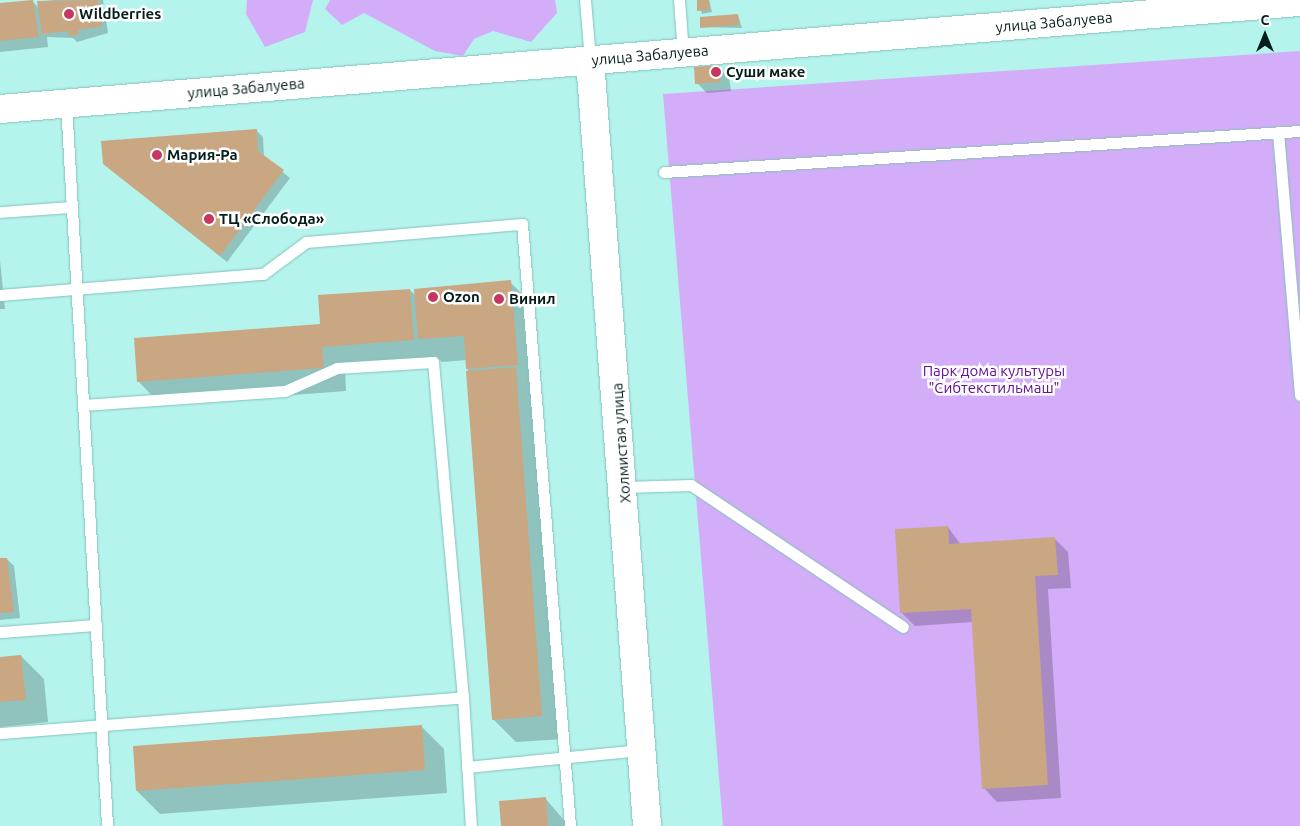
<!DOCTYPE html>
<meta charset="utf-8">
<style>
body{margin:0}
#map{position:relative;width:1300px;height:826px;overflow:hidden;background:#b5f4ed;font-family:Ubuntu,sans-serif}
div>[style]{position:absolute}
.green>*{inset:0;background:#d4adf9}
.shadow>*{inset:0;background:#0003}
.building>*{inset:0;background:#c9a782}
.roads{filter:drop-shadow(0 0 1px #84c2bb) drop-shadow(0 0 1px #84c2bb)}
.service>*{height:11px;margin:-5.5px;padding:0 5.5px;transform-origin:5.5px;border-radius:5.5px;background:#fff}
.tertiary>*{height:28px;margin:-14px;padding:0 14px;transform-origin:14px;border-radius:14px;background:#fff}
.dots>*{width:14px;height:14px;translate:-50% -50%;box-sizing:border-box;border:2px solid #fff;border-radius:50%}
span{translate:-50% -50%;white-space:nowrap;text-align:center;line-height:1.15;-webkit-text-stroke:5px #fff;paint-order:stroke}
.poi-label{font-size:15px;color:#041e1c;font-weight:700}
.left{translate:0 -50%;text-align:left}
.street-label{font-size:15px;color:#041e1c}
.park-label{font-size:15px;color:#631293}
.north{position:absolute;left:1240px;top:10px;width:50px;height:50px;-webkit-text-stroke:4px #fff;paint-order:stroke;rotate:0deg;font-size:14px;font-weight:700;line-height:20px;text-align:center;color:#041e1c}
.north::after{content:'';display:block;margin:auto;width:18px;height:22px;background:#041e1c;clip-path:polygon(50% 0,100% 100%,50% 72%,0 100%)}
</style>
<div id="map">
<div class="green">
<div style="clip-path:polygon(247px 0,313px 0,305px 32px,265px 47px,246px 14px)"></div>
<div style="clip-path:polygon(330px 0,555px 0,557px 13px,531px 42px,493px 31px,474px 39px,463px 56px,435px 51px,364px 13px,342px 25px,325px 9px)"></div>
<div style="clip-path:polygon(1300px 51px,1300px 826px,723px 826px,663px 94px)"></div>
</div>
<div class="shadow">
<div style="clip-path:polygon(53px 0,103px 0,108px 33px,77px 42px,73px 38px,47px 37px,48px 47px,0 52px,0 4px,32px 1px,39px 8px,38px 2px)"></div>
<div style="clip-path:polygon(698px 0,709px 0,712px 12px,702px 14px)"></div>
<div style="clip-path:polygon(738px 15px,742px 28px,702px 27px)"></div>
<div style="clip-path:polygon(719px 67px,729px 77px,731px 91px,707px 93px,697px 83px)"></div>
<div style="clip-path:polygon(256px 130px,263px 137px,264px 157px,290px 178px,227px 262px,104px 164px)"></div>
<div style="clip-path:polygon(0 260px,5px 309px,0 309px)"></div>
<div style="clip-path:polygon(510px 282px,533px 305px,565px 739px,516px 742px,493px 719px,467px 360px,442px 362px,436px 356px,437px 362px,345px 369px,346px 391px,161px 405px,139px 382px,322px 325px,410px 290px,415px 295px)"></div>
<div style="clip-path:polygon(948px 527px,961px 545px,1055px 539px,1068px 552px,1071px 588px,1048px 589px,1061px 798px,997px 802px,984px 788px,973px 622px,915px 626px,902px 613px)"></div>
<div style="clip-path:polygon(7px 559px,14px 566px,20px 618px,0 620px,0 560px)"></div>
<div style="clip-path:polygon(21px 656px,44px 679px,48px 722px,0 727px,0 658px)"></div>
<div style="clip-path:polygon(421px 726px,444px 749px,447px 793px,160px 814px,137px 791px)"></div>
<div style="clip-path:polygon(545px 798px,569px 826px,502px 826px)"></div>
</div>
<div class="building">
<div style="clip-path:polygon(33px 0,39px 37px,0 41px,0 3px)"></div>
<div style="clip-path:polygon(98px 0,102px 26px,78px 30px,78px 35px,69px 36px,68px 31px,42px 34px,37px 1px)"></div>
<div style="clip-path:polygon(697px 0,709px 0,710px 10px,697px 11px)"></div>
<div style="clip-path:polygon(738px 14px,739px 25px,700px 28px,700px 17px)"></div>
<div style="clip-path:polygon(720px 65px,721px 82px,695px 84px,694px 67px)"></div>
<div style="clip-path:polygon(257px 129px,258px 151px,284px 170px,220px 256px,103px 164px,101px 141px)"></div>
<div style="clip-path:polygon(511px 280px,518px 365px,466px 369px,464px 336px,418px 339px,414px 289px)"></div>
<div style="clip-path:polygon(410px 289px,414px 340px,322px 347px,324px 368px,137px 382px,134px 338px,320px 324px,318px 295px)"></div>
<div style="clip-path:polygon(516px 367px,542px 716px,492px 720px,466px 371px)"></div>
<div style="clip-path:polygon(948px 526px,949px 544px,1055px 537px,1058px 575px,1035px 576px,1048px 785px,982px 789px,971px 609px,900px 613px,895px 529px)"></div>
<div style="clip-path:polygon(0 558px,7px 558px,14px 612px,0 613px)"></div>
<div style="clip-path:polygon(21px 655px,26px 700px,0 702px,0 657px)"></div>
<div style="clip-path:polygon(422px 725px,425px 770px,136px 791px,133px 746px)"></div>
<div style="clip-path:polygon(546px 797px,548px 826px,501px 826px,499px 801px)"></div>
</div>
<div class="roads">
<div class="service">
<div style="left:585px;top:0;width:60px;rotate:85.2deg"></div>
<div style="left:679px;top:0;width:53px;rotate:85.7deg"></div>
<div style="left:66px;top:103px;width:724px;rotate:86.75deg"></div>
<div style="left:1278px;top:132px;width:264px;rotate:85.2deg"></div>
<div style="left:664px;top:172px;width:637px;rotate:-3.69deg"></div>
<div style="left:0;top:212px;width:72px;rotate:-4deg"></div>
<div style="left:0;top:295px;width:264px;rotate:-4.6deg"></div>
<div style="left:263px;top:274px;width:54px;rotate:-36.7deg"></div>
<div style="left:306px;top:242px;width:217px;rotate:-4.8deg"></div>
<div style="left:522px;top:224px;width:604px;rotate:85.44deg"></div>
<div style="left:83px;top:405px;width:202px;rotate:-4deg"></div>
<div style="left:285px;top:391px;width:57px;rotate:-23.9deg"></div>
<div style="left:337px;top:368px;width:96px;rotate:-3.6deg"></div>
<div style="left:433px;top:362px;width:336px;rotate:84.9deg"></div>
<div style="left:624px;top:487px;width:67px;rotate:-1.7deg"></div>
<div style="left:691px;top:485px;width:255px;rotate:33.8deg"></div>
<div style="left:0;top:632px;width:96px;rotate:-4.2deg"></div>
<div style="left:0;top:733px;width:464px;rotate:-4.4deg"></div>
<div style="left:463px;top:697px;width:129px;rotate:86.5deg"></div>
<div style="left:467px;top:767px;width:174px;rotate:-5.6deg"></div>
</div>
<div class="tertiary">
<div style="left:590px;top:60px;width:768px;rotate:85.74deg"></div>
<div style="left:0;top:109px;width:1304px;rotate:-4.71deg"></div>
</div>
</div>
<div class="dots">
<div style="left:69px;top:14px;background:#c53761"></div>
<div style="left:716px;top:72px;background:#c53761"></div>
<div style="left:157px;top:155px;background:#c53761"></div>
<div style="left:209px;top:219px;background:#c53761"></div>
<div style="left:433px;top:297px;background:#c53761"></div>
<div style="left:499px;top:299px;background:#c53761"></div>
</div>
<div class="poi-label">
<span class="left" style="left:79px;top:14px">Wildberries</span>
<span class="left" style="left:726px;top:72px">Суши маке</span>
<span class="left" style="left:167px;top:155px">Мария-Ра</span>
<span class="left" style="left:219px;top:219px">ТЦ «Слобода»</span>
<span class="left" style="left:443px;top:297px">Ozon</span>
<span class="left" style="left:509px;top:299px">Винил</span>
</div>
<div class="street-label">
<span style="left:1054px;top:22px;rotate:-5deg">улица Забалуева</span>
<span style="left:650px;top:55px;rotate:-5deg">улица Забалуева</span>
<span style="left:246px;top:88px;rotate:-5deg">улица Забалуева</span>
<span style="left:621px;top:443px;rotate:-94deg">Холмистая улица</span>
</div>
<div class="park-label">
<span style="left:994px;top:379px">Парк дома культуры<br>"Сибтекстильмаш"</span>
</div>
<div class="north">С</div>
</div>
